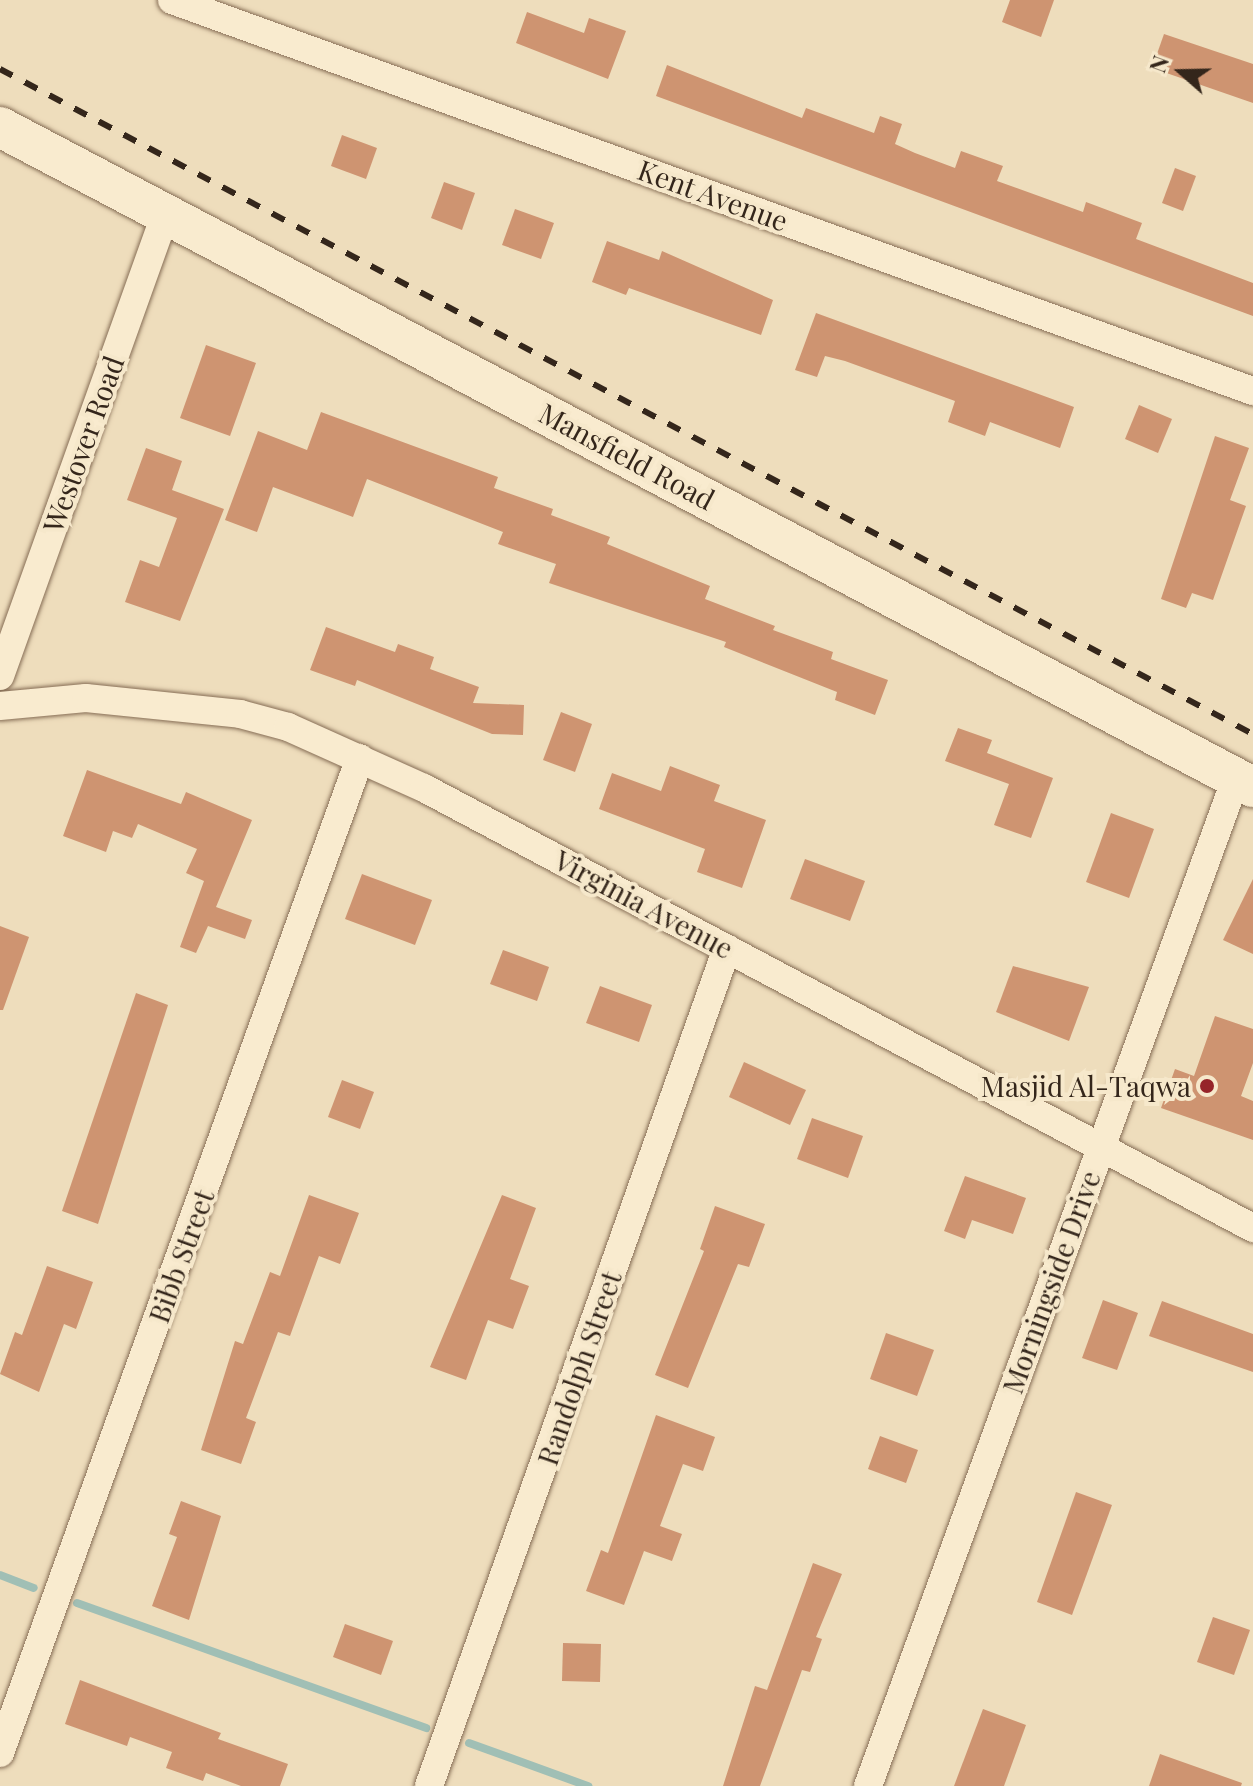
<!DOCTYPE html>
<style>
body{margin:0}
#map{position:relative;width:1253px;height:1786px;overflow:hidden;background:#eeddbc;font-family:"Playfair Display",serif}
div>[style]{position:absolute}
.stream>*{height:8px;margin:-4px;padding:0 4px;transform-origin:4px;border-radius:4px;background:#a0bfb5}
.building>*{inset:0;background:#ce9471}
.roads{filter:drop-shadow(0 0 2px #866d55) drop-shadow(0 0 2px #866d55)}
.street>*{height:28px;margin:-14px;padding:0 14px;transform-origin:14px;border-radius:14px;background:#f9ebcf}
.secondary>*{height:40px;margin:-20px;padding:0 20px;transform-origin:20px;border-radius:20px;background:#f9ebcf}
.rail>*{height:6px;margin-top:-3px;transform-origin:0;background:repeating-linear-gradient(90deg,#34261b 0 14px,transparent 0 28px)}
.dots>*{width:22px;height:22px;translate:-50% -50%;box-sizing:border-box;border:4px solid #f6e8cb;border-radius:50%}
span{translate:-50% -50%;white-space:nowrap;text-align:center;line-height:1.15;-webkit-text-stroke:8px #f6e8cb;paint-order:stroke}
.street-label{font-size:28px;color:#34261b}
.poi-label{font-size:28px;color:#34261b}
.right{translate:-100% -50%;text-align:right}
.north{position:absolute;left:1141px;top:32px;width:80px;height:80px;-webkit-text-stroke:6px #f6e8cb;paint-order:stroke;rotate:290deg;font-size:22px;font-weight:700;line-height:32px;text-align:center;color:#34261b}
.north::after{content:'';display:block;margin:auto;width:28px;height:36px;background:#34261b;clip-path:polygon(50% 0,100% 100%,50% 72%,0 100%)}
</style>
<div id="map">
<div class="stream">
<div style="left:0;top:1575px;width:36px;rotate:21deg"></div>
<div style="left:77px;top:1603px;width:371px;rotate:19.7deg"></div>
<div style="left:469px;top:1743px;width:127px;rotate:19.9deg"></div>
</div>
<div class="building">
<div style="clip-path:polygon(1010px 0,1054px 0,1041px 37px,1002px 22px)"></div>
<div style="clip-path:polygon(527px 12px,584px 33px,589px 18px,626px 31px,608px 79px,516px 43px)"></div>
<div style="clip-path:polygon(1164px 34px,1253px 64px,1253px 103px,1152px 68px)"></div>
<div style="clip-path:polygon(667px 65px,802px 118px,806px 108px,874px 133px,880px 116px,902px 124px,895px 144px,915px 153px,955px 168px,961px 151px,1003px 166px,997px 181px,1083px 212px,1086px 202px,1142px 223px,1136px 239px,1253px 283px,1253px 316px,656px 96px)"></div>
<div style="clip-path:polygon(342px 135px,377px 148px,366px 179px,331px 166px)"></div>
<div style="clip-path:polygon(1175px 168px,1196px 176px,1183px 211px,1162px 203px)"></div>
<div style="clip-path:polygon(444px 182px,475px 193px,462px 230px,431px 218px)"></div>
<div style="clip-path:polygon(515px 209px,554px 223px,541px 259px,502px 245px)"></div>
<div style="clip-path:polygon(607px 241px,659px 260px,662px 251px,773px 300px,761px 335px,629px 288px,626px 295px,592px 282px)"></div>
<div style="clip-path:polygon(816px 313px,1074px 407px,1060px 448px,990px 422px,985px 436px,948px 422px,955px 401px,845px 361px,825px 356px,817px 377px,795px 370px)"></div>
<div style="clip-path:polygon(206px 345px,256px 363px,230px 436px,180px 418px)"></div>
<div style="clip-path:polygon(1139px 405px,1172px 419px,1158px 453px,1125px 439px)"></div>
<div style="clip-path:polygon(321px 412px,498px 477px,494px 488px,553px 509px,551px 515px,610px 537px,607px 544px,710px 586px,705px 599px,775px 626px,773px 630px,833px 652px,831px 659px,888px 680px,875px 715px,835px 700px,837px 692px,724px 647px,726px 642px,549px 583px,556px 564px,498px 544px,503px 532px,367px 479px,353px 517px,273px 487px,257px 532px,225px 520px,258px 431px,307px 450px)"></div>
<div style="clip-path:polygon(1215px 436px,1249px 448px,1230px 500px,1246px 506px,1213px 600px,1192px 593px,1186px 608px,1161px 599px)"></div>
<div style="clip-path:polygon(146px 448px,182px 461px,172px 490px,224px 509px,180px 621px,125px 602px,140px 560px,159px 567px,177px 518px,127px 500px)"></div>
<div style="clip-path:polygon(326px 627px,395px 652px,398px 644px,434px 657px,430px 669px,479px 687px,473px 703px,524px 705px,523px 735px,492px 734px,357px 680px,355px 686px,310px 670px)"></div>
<div style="clip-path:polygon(561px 712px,592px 724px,575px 772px,543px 760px)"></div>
<div style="clip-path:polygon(958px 728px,992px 740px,987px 753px,1053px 778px,1031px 838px,994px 825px,1009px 784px,945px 761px)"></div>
<div style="clip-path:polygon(670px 766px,720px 785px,714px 801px,766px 820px,742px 888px,697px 872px,705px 849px,599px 809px,612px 773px,661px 791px)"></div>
<div style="clip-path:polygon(87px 770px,181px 804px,186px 792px,252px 820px,216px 907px,252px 920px,245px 939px,208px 926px,196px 953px,180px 947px,204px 881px,186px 873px,197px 849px,138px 824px,132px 838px,113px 831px,106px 852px,63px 836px)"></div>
<div style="clip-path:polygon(1111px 813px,1154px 829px,1129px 898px,1086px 882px)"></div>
<div style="clip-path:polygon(805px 859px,865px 881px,850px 921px,790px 899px)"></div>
<div style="clip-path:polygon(362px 874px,432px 900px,415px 945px,345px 919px)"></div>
<div style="clip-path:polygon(1253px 879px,1253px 954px,1223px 940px)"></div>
<div style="clip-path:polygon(0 926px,29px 937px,3px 1010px,0 1010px)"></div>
<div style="clip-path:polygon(503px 950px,549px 967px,537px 1001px,490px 984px)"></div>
<div style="clip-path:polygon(1013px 966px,1089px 987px,1069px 1041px,996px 1012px)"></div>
<div style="clip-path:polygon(600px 986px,652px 1005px,639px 1042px,586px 1023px)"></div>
<div style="clip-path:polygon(136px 993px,168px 1005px,98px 1224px,62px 1211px)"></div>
<div style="clip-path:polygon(1215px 1016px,1253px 1029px,1253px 1063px,1241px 1096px,1253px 1101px,1253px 1140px,1161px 1108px,1175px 1069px,1194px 1076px)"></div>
<div style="clip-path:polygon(744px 1062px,806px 1090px,790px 1125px,729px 1097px)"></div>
<div style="clip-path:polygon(342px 1080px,374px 1092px,360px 1129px,328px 1117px)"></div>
<div style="clip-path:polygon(812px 1118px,863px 1136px,848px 1178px,797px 1159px)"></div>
<div style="clip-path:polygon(965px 1176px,1026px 1198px,1013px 1234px,972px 1220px,965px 1239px,944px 1231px)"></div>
<div style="clip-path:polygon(309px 1195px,359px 1213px,340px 1264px,319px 1256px,290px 1336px,278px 1332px,246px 1418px,256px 1422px,241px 1464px,201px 1450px,235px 1341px,243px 1344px,270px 1272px,280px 1276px)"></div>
<div style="clip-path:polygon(502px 1195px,536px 1208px,510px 1279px,529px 1286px,513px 1329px,488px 1320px,466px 1380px,430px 1367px)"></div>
<div style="clip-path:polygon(715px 1206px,765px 1224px,749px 1267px,738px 1264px,688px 1388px,655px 1375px,704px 1251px,700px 1249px)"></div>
<div style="clip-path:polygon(47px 1266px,93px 1282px,76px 1329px,64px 1324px,39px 1392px,0 1374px,15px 1332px,22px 1335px)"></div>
<div style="clip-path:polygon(1103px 1300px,1138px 1313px,1117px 1370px,1082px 1358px)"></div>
<div style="clip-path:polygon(1162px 1301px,1253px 1334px,1253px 1372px,1149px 1336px)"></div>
<div style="clip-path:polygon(886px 1333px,934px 1350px,917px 1396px,870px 1379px)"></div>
<div style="clip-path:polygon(656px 1415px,715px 1437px,703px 1471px,683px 1464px,660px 1526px,682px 1534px,672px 1561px,644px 1551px,624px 1605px,586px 1591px,601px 1550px,608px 1553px)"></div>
<div style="clip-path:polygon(880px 1436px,918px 1450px,906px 1483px,868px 1469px)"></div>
<div style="clip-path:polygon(1076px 1492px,1112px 1505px,1072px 1615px,1037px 1602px)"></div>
<div style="clip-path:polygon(181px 1501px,221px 1516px,189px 1620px,152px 1606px,177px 1537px,169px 1534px)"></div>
<div style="clip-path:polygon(813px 1563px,842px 1574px,816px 1637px,822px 1639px,810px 1672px,802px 1670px,760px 1786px,723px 1786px,755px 1686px,767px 1690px)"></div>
<div style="clip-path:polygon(1213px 1617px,1250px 1630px,1234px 1675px,1197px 1662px)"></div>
<div style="clip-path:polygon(345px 1624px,393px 1641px,381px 1675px,333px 1657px)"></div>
<div style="clip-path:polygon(563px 1643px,601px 1644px,600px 1682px,562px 1681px)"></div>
<div style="clip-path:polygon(80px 1680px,221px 1733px,218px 1739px,288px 1764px,280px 1786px,241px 1786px,206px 1773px,203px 1781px,166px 1768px,172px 1752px,130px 1737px,127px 1746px,65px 1724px)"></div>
<div style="clip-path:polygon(983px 1709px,1026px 1725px,1004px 1786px,954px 1786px)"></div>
<div style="clip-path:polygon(1160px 1754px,1242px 1783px,1241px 1786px,1149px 1786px)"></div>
</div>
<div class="roads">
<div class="street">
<div style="left:172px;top:0;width:1150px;rotate:19.89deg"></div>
<div style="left:0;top:676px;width:493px;rotate:-70.3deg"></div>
<div style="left:0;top:706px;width:86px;rotate:-5.3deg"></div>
<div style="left:86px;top:698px;width:155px;rotate:5.9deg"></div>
<div style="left:240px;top:714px;width:50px;rotate:15.2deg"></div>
<div style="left:288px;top:727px;width:149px;rotate:24.2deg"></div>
<div style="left:424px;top:788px;width:939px;rotate:27.96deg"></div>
<div style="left:0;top:1753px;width:1058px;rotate:-70.11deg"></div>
<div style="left:429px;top:1786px;width:889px;rotate:-70.42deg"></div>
<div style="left:868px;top:1786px;width:1073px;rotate:-69.94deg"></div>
</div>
<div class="secondary">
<div style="left:0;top:127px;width:1416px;rotate:27.78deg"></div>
</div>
</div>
<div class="rail">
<div style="left:0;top:69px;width:1419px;rotate:27.96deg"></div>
</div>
<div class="dots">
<div style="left:1207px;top:1086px;background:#962429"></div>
</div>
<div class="street-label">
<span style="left:713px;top:195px;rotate:20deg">Kent Avenue</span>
<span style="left:83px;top:444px;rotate:-70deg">Westover Road</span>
<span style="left:627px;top:456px;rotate:28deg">Mansfield Road</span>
<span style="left:644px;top:904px;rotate:28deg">Virginia Avenue</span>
<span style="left:181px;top:1256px;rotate:-70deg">Bibb Street</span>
<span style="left:1051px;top:1282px;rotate:-70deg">Morningside Drive</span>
<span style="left:579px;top:1368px;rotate:-71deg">Randolph Street</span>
</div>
<div class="poi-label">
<span class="right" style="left:1191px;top:1086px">Masjid Al-Taqwa</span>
</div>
<div class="north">N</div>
</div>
